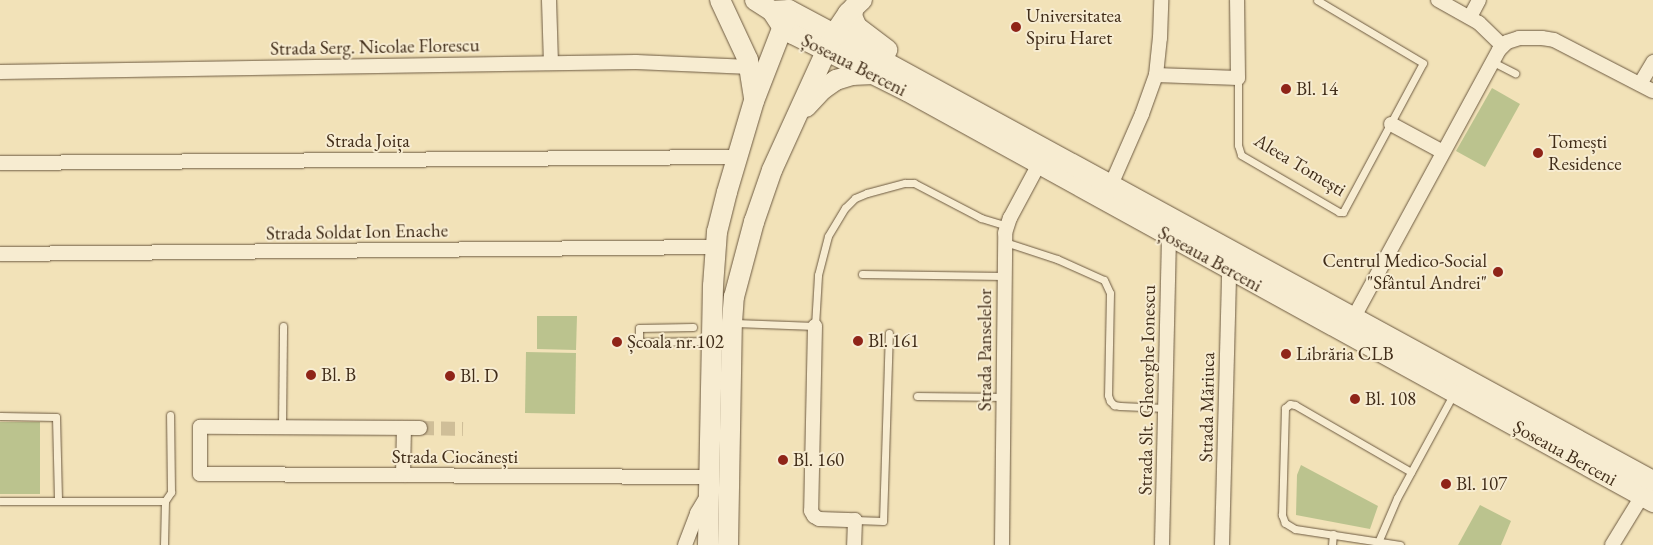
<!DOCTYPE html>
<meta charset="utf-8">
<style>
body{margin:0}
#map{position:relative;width:1653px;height:545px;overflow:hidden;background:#f2e2b8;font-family:"EB Garamond",serif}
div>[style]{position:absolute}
.green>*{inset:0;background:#bbc38e}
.street-tunnel>*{height:14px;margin-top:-7px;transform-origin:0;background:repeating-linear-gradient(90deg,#cfbe98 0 14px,transparent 0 21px)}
.roads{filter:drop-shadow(0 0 1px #6d5a41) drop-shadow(0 0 1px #6d5a41)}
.lane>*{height:7px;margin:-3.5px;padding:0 3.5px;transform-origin:3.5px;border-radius:3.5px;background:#f7ecd1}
.street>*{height:14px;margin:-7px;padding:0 7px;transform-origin:7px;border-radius:7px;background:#f7ecd1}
.secondary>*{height:20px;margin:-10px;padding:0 10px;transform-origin:10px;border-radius:10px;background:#f7ecd1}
.dots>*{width:14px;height:14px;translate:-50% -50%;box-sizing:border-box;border:2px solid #f7ecd1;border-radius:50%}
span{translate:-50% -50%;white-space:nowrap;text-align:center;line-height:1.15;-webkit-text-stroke:4px #f7ecd1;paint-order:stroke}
.poi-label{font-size:19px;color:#412d19}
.left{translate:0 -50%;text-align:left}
.right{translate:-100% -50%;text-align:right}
.street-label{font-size:19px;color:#412d19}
</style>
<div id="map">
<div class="green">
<div style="clip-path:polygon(1492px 88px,1520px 104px,1485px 167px,1456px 151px)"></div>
<div style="clip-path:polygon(537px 316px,577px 316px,576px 350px,537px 349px)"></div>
<div style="clip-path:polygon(526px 352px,576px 353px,575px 414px,525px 413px)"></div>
<div style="clip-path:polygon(0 422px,40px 422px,40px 494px,0 494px)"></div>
<div style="clip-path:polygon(1301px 465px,1378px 506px,1370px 529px,1296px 515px,1297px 475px)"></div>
<div style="clip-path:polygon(1480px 505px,1511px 521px,1501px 545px,1458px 545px)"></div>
</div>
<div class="street-tunnel">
<div style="left:420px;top:428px;width:43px;rotate:1.3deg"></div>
</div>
<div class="roads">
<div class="lane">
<div style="left:1493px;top:62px;width:25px;rotate:27deg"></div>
<div style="left:1238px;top:78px;width:67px;rotate:90deg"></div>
<div style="left:1238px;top:145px;width:10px;rotate:73deg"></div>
<div style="left:1241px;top:155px;width:113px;rotate:30.2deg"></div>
<div style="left:1339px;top:212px;width:4px"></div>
<div style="left:1343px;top:212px;width:169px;rotate:-61.8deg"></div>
<div style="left:1423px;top:63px;width:123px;rotate:-149.3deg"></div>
<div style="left:1005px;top:242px;width:55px;rotate:18.1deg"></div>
<div style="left:1057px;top:259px;width:51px;rotate:24.1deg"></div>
<div style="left:1104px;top:280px;width:14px;rotate:65deg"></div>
<div style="left:1110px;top:293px;width:102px;rotate:91.1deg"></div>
<div style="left:1108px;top:395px;width:6px;rotate:72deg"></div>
<div style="left:1110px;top:401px;width:6px;rotate:45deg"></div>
<div style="left:1114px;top:405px;width:6px;rotate:9deg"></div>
<div style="left:1120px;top:406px;width:45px;rotate:2.5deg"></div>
<div style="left:862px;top:274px;width:142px;rotate:0.8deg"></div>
<div style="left:735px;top:323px;width:80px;rotate:2.1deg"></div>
<div style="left:815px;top:326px;width:51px;rotate:-86.6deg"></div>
<div style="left:818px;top:275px;width:40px;rotate:-75.6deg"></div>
<div style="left:828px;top:236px;width:33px;rotate:-59deg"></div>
<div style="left:845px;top:208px;width:14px;rotate:-45deg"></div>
<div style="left:855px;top:198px;width:13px;rotate:-23deg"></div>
<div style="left:867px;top:193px;width:39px;rotate:-15deg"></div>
<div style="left:905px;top:183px;width:9px"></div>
<div style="left:914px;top:183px;width:76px;rotate:27.6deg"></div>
<div style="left:981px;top:218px;width:27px;rotate:17deg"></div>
<div style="left:693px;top:327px;width:54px;rotate:178.9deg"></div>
<div style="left:639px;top:328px;width:14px;rotate:90deg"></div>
<div style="left:639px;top:342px;width:72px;rotate:-0.8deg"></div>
<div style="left:917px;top:396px;width:86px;rotate:0.7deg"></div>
<div style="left:0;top:416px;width:56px;rotate:1deg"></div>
<div style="left:56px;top:417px;width:84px;rotate:88.6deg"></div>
<div style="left:282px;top:427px;width:101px;rotate:-89.4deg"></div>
<div style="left:0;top:501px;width:165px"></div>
<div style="left:855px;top:520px;width:28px;rotate:2deg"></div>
<div style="left:883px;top:521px;width:188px;rotate:-88.2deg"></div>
<div style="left:1379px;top:540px;width:46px;rotate:-66.8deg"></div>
<div style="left:1397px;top:498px;width:119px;rotate:-61.5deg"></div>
<div style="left:164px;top:545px;width:44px;rotate:-88.7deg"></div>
<div style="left:165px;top:501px;width:11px;rotate:-56deg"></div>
<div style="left:171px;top:492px;width:77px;rotate:-90.7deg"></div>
<div style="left:1332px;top:545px;width:11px;rotate:-85deg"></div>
<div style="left:1400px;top:545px;width:106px;rotate:-171.3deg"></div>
<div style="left:1295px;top:529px;width:12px;rotate:-149deg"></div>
<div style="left:1285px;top:523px;width:9px;rotate:-111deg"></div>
<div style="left:1282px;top:515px;width:107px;rotate:-88.4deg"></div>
<div style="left:1285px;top:408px;width:6px;rotate:-39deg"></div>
<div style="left:1290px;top:404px;width:5px;rotate:11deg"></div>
<div style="left:1295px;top:405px;width:134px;rotate:30deg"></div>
</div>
<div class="street">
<div style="left:549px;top:0;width:63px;rotate:88.2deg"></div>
<div style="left:1438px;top:0;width:47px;rotate:29.3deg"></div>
<div style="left:1479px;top:23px;width:33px;rotate:44deg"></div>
<div style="left:1470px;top:17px;width:19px;rotate:-62deg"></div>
<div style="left:0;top:72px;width:636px;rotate:-0.9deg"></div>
<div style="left:636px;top:62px;width:114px;rotate:2.5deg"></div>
<div style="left:1156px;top:75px;width:82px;rotate:2.1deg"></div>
<div style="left:1238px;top:78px;width:78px;rotate:-90.7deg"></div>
<div style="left:1640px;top:84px;width:26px;rotate:-59deg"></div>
<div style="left:1391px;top:124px;width:59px;rotate:28.3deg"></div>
<div style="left:0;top:163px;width:737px;rotate:-0.47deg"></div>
<div style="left:1111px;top:185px;width:77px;rotate:-66.4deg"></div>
<div style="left:1142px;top:114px;width:41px;rotate:-70.3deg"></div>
<div style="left:1156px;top:75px;width:37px;rotate:-84deg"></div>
<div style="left:1160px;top:38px;width:38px;rotate:-88deg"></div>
<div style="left:0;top:254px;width:715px;rotate:-0.56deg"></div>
<div style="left:1354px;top:317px;width:304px;rotate:-61.5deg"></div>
<div style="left:1499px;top:50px;width:11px;rotate:-45deg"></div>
<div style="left:1507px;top:42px;width:13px;rotate:-18deg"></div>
<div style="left:1519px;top:38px;width:23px"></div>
<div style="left:1542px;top:38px;width:12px;rotate:9deg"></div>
<div style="left:1554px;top:40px;width:111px;rotate:27.3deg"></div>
<div style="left:815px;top:326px;width:185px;rotate:91.2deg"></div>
<div style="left:811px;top:511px;width:6px;rotate:59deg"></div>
<div style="left:814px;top:516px;width:6px;rotate:31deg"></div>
<div style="left:819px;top:519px;width:36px;rotate:2deg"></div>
<div style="left:855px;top:520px;width:25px;rotate:92deg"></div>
<div style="left:420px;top:428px;width:220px;rotate:-179.7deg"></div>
<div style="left:200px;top:427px;width:47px;rotate:90deg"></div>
<div style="left:200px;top:474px;width:509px;rotate:0.34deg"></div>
<div style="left:403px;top:475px;width:47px;rotate:-88.8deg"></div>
<div style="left:685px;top:545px;width:34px;rotate:-69deg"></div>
<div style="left:697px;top:513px;width:21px;rotate:-59deg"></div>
<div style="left:1002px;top:545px;width:312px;rotate:-89.4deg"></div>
<div style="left:1005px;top:233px;width:16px;rotate:-72deg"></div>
<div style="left:1010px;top:218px;width:61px;rotate:-61.8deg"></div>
<div style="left:1162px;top:545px;width:309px;rotate:-88.7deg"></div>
<div style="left:1222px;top:545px;width:276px;rotate:-88.5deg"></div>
<div style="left:1612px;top:545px;width:57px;rotate:-58.5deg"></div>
</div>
<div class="secondary">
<div style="left:720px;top:0;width:66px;rotate:65deg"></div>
<div style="left:748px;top:60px;width:39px;rotate:81deg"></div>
<div style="left:755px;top:0;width:20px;rotate:33deg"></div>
<div style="left:772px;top:11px;width:20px;rotate:57deg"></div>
<div style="left:783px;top:28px;width:12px;rotate:31deg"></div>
<div style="left:793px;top:34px;width:127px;rotate:26.6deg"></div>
<div style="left:907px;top:91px;width:852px;rotate:28.85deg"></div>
<div style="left:854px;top:7px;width:9px;rotate:103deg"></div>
<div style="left:852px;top:16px;width:12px;rotate:66deg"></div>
<div style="left:857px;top:27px;width:38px;rotate:37deg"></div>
<div style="left:772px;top:11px;width:17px;rotate:-3deg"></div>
<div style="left:789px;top:10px;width:51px;rotate:28.1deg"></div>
<div style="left:834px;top:34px;width:933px;rotate:28.63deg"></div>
<div style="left:806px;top:107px;width:25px;rotate:-47deg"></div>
<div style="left:823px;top:89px;width:16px;rotate:-35deg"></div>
<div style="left:836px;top:80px;width:17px;rotate:-17deg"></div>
<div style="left:852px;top:75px;width:21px;rotate:-3deg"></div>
<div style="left:708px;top:545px;width:259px;rotate:-88.9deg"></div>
<div style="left:713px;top:286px;width:54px;rotate:-85.8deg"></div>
<div style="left:717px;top:232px;width:41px;rotate:-76deg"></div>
<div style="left:727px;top:192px;width:95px;rotate:-73.5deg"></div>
<div style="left:754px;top:101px;width:91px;rotate:-68.8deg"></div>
<div style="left:728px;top:545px;width:222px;rotate:-89deg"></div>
<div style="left:732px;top:323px;width:26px;rotate:-86deg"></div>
<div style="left:734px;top:297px;width:78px;rotate:-75.1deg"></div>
<div style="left:754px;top:222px;width:55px;rotate:-70.9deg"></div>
<div style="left:772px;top:170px;width:149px;rotate:-65.5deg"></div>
<div style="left:834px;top:34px;width:25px;rotate:-56deg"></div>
<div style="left:848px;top:13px;width:19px;rotate:-43deg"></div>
</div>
</div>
<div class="dots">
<div style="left:1016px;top:27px;background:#8f2418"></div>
<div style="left:1286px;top:89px;background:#8f2418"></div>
<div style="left:1538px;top:153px;background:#8f2418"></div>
<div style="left:1498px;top:272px;background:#8f2418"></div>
<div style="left:858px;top:341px;background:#8f2418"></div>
<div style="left:617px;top:342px;background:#8f2418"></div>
<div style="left:1286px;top:354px;background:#8f2418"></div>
<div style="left:311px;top:375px;background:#8f2418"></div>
<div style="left:450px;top:376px;background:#8f2418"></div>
<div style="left:1355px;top:399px;background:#8f2418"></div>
<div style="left:783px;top:460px;background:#8f2418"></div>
<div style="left:1446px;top:484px;background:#8f2418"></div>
</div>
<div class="poi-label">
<span class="left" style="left:1026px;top:27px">Universitatea<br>Spiru Haret</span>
<span class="left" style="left:1296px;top:89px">Bl. 14</span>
<span class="left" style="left:1548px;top:153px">Tomești<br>Residence</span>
<span class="right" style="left:1487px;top:272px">Centrul Medico-Social<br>"Sfântul Andrei"</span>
<span class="left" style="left:868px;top:341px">Bl. 161</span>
<span class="left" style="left:627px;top:342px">Școala nr.102</span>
<span class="left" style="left:1296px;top:354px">Librăria CLB</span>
<span class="left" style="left:321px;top:375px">Bl. B</span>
<span class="left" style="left:460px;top:376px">Bl. D</span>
<span class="left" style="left:1365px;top:399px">Bl. 108</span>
<span class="left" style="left:793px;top:460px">Bl. 160</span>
<span class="left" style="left:1456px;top:484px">Bl. 107</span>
</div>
<div class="street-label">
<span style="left:375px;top:47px;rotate:-1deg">Strada Serg. Nicolae Florescu</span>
<span style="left:854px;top:65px;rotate:27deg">Șoseaua Berceni</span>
<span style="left:368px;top:141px">Strada Joița</span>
<span style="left:1300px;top:165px;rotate:31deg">Aleea Tomești</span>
<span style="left:357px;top:232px;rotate:-1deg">Strada Soldat Ion Enache</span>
<span style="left:1210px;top:259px;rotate:29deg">Șoseaua Berceni</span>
<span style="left:985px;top:350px;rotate:-90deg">Strada Panselelor</span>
<span style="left:1147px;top:390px;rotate:-89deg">Strada Slt. Gheorghe Ionescu</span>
<span style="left:1207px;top:407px;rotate:-89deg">Strada Măriuca</span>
<span style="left:1565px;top:453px;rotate:29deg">Șoseaua Berceni</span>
<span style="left:455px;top:457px">Strada Ciocănești</span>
</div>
</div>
